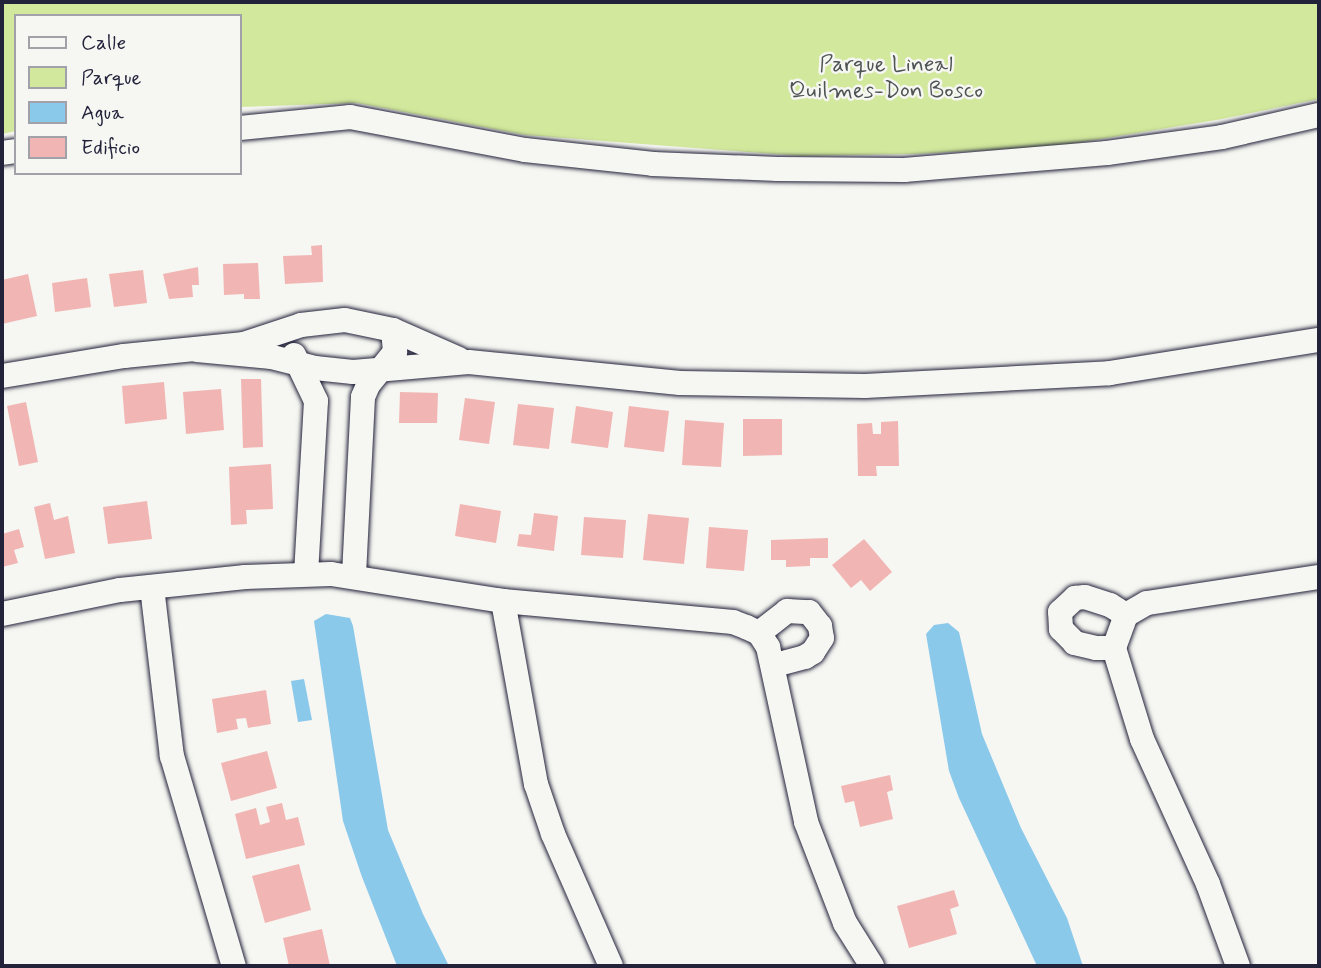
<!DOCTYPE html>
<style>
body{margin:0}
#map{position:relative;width:1321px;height:968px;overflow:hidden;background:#f6f6f2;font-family:Mynerve,sans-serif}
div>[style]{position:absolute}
.green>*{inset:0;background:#d2e89c}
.water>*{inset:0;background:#8bc9eb}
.building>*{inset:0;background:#f1b6b3}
.roads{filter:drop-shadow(0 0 2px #22223b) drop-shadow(0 0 2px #22223b)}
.minor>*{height:24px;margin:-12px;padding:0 12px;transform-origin:12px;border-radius:12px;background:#f6f6f2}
span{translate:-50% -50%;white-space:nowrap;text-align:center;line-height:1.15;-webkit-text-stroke:5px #f6f6f2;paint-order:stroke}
.park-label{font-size:23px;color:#4e5453}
.frame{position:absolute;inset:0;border:4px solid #22223b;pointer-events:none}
.legend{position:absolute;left:14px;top:14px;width:228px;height:161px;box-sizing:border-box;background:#f6f6f2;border:2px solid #a1a1a9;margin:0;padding:9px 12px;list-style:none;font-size:21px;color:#22223b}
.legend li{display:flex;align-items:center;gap:14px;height:35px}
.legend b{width:35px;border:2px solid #a1a1a9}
</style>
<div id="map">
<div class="green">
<div style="clip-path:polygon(2px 2px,1319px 2px,1319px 99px,1222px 119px,1053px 147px,915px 154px,801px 156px,525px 135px,357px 103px,240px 107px,240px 16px,16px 16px,16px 131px,2px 134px)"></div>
</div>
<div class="water">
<div style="clip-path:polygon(326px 614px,350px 618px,353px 626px,388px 830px,423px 914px,449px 966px,397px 966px,362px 877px,343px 821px,314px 621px)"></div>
<div style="clip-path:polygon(948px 623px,959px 632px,982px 734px,1021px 828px,1067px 918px,1083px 966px,1037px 966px,959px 798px,949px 771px,926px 634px,934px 625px)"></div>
<div style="clip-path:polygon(304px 679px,312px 720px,298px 722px,291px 681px)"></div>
</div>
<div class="building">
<div style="clip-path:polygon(322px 245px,323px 282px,285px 284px,283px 256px,312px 255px,311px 246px)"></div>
<div style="clip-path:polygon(258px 263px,260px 299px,244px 299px,244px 294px,224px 295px,223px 264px)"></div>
<div style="clip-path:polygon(198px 267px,199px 285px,192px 285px,193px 297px,169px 299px,163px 274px)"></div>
<div style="clip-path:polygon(143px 270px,147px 303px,114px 307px,109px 274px)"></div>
<div style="clip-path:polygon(28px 274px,37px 316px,2px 324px,2px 280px)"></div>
<div style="clip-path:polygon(87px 278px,91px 307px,55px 312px,52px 283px)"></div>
<div style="clip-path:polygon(241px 379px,261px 379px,263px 447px,243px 448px)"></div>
<div style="clip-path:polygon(164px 382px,167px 419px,125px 424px,122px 386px)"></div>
<div style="clip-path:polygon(221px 389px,224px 430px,186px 434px,183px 392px)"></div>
<div style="clip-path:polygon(400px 392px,438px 393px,437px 423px,399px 423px)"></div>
<div style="clip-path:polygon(465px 398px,495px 402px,489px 444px,459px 440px)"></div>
<div style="clip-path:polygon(26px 402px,38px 462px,19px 466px,7px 406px)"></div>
<div style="clip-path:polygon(518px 404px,554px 408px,549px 449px,513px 445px)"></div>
<div style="clip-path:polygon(576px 406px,613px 412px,608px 448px,571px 443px)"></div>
<div style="clip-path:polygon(629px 406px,669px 411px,664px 452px,624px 447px)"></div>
<div style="clip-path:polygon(743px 419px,782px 419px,782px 455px,743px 456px)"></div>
<div style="clip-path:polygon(685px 420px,724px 423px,721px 467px,682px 465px)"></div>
<div style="clip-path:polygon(898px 421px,899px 466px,876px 466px,877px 476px,858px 476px,857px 424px,872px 423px,873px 434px,881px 434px,881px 422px)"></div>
<div style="clip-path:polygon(271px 464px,273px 509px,246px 510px,247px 524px,231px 525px,229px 467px)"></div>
<div style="clip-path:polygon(147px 501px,152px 539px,108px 544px,103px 507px)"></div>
<div style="clip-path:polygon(50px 503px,54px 520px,68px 516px,75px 553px,45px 559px,34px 507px)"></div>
<div style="clip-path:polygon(460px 504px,501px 511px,496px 543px,455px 536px)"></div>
<div style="clip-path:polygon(534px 513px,558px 516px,554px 551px,517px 546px,519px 534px,531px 535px)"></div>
<div style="clip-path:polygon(648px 514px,689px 518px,684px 564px,643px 560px)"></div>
<div style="clip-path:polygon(584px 517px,626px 520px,623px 558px,581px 555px)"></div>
<div style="clip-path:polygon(709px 527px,748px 530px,744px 571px,706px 568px)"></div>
<div style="clip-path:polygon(19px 529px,24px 547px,14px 550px,18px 563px,2px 567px,2px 534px)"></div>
<div style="clip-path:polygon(828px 538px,828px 558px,810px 558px,810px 566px,786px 567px,786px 560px,771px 560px,771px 540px)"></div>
<div style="clip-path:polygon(864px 539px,892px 572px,870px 591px,861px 580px,851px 588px,832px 565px)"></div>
<div style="clip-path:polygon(266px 690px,271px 724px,248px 728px,246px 718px,236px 719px,238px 729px,217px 733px,212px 699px)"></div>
<div style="clip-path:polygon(267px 751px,277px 788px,231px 801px,221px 763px)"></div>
<div style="clip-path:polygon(890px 775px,893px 790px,887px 792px,893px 819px,860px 827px,854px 801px,845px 803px,841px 786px)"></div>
<div style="clip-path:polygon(282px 803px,286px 820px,298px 817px,305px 845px,246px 859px,235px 814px,256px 808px,260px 825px,270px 822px,266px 807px)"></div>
<div style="clip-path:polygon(299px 864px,311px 910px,265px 923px,252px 876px)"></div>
<div style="clip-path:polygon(954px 890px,959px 906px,950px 909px,957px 934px,909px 948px,897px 906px)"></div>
<div style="clip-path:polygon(322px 929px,330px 966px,289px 966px,283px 938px)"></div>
</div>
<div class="roads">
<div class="minor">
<div style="left:240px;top:128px;width:111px;rotate:-5.7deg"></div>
<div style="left:350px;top:117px;width:178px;rotate:10.7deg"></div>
<div style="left:525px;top:150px;width:129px;rotate:6.2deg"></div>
<div style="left:653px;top:164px;width:125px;rotate:2.3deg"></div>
<div style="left:778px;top:169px;width:126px;rotate:0.5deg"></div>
<div style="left:904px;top:170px;width:204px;rotate:-4.8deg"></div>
<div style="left:1107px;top:153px;width:116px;rotate:-7.9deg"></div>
<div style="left:1222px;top:137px;width:99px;rotate:-12.8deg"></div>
<div style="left:2px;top:153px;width:14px;rotate:-8deg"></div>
<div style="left:197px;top:350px;width:75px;rotate:5.3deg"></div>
<div style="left:272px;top:357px;width:44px;rotate:14.3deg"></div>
<div style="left:315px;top:368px;width:38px;rotate:6deg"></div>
<div style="left:353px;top:372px;width:116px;rotate:-4.9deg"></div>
<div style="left:469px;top:362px;width:212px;rotate:5.7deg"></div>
<div style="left:680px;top:383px;width:185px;rotate:0.9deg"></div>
<div style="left:865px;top:386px;width:245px;rotate:-3deg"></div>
<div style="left:1110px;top:373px;width:212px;rotate:-9deg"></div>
<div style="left:294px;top:355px;width:51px;rotate:64.4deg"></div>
<div style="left:316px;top:401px;width:172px;rotate:93.3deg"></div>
<div style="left:2px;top:376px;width:124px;rotate:-9.3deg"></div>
<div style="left:124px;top:356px;width:121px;rotate:-5.7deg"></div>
<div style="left:244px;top:344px;width:60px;rotate:-18.4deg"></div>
<div style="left:301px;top:325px;width:44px;rotate:-6.5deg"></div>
<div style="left:345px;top:320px;width:49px;rotate:11.8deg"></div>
<div style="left:393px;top:330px;width:72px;rotate:23.7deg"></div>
<div style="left:354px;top:575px;width:178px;rotate:-87.1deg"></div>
<div style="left:363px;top:397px;width:13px;rotate:-67deg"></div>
<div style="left:368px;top:385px;width:43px;rotate:-50.7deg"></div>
<div style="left:395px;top:352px;width:22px;rotate:-95deg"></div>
<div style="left:152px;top:587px;width:170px;rotate:83.3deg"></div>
<div style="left:172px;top:756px;width:219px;rotate:73.6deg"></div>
<div style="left:503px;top:601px;width:186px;rotate:79.8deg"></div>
<div style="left:536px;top:784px;width:53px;rotate:71.2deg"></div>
<div style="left:553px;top:834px;width:144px;rotate:66.3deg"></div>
<div style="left:2px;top:614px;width:120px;rotate:-11.5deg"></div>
<div style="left:120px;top:590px;width:126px;rotate:-5.9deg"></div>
<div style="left:245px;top:577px;width:86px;rotate:-2deg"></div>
<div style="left:331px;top:574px;width:174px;rotate:8.9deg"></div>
<div style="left:503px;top:601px;width:231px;rotate:5.2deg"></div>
<div style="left:733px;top:622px;width:14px;rotate:21deg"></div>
<div style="left:746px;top:627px;width:14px;rotate:25deg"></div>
<div style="left:759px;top:633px;width:17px;rotate:57deg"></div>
<div style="left:768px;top:647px;width:179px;rotate:77.7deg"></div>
<div style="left:806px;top:822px;width:108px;rotate:68.9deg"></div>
<div style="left:845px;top:923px;width:51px;rotate:57.9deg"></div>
<div style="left:759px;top:633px;width:36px;rotate:-38deg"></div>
<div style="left:787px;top:611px;width:22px;rotate:3deg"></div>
<div style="left:809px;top:612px;width:18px;rotate:52deg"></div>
<div style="left:820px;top:626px;width:12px;rotate:81deg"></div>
<div style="left:822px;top:638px;width:17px;rotate:123deg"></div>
<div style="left:813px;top:652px;width:9px;rotate:148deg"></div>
<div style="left:805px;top:657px;width:31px;rotate:165deg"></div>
<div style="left:1114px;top:648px;width:18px;rotate:180deg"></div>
<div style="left:1096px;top:648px;width:22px;rotate:-167deg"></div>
<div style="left:1075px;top:643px;width:20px;rotate:-135deg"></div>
<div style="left:1061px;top:629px;width:17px;rotate:-93deg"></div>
<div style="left:1060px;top:612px;width:21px;rotate:-43deg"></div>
<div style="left:1075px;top:598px;width:10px;rotate:-6deg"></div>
<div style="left:1085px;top:597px;width:26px;rotate:18deg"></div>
<div style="left:1110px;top:605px;width:19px;rotate:32deg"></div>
<div style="left:1238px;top:966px;width:87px;rotate:-110.1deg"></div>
<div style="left:1208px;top:884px;width:159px;rotate:-114.5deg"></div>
<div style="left:1142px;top:739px;width:95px;rotate:-107.1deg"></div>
<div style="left:1114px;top:648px;width:35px;rotate:-70deg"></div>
<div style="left:1126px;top:615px;width:24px;rotate:-30deg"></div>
<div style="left:1147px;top:603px;width:174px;rotate:-8.6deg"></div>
</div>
</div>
<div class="park-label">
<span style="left:886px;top:78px">Parque Lineal<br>Quilmes-Don Bosco</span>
</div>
<div class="frame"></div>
<ul class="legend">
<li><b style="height:9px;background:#f6f6f2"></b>Calle</li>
<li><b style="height:19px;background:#d2e89c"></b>Parque</li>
<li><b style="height:19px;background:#8bc9eb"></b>Agua</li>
<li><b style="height:19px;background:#f1b6b3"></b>Edificio</li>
</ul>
</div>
